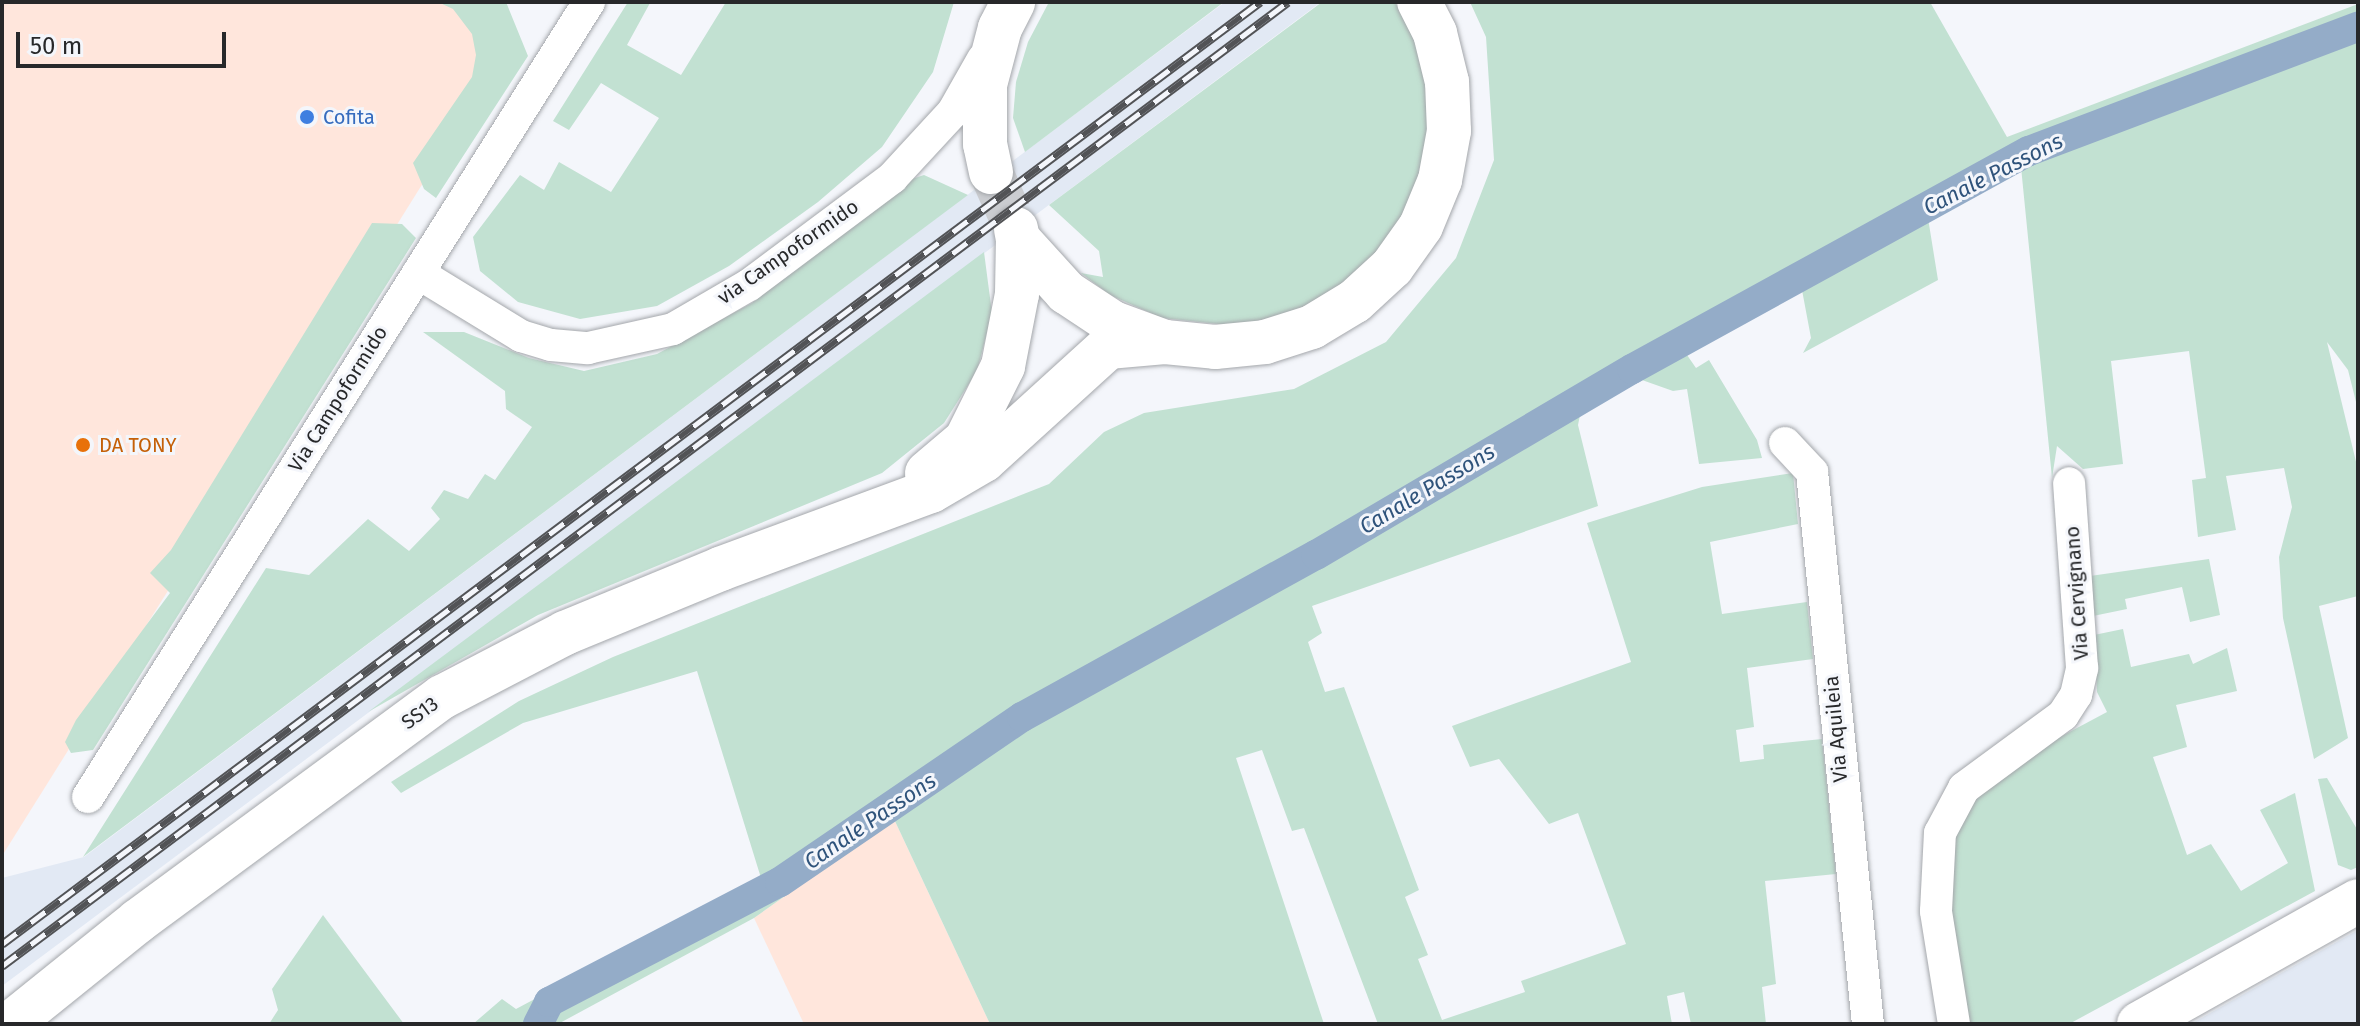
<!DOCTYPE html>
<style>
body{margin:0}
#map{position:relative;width:2360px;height:1026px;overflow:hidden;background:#f4f6fb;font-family:"Fira Sans",sans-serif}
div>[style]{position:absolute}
.commercial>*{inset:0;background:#ffe6dc}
.built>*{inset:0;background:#e2e9f4}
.green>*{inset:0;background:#c2e1d2}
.canal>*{height:30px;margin:-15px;padding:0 15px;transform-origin:15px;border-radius:15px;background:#94acc8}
.primary-tunnel>*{height:44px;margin-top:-22px;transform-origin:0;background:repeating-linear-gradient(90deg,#cbcdd1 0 44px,transparent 0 66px)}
.roads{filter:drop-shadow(0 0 2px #a4a7ab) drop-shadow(0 0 2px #a4a7ab)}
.minor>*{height:32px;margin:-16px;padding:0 16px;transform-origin:16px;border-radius:16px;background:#fff}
.secondary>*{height:44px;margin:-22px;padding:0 22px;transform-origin:22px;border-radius:22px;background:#fff}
.primary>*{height:44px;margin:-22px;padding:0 22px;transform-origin:22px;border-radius:22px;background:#fff}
.rail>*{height:9px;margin-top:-4.5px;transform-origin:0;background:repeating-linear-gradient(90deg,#f4f6fb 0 18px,#525356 0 36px);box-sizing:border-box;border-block:2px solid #525356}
.dots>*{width:22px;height:22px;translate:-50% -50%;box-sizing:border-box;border:4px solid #f4f6fb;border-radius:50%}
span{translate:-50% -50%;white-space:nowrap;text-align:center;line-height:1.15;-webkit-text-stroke:6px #f4f6fb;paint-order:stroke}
.shop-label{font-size:20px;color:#366cbe}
.left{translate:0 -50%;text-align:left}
.street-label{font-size:20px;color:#27282a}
.food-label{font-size:20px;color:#c56008}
.water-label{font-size:22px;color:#2f537b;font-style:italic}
.frame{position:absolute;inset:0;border:4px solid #27282a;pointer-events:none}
.scale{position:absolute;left:16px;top:32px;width:210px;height:36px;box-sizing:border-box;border:4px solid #27282a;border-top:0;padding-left:10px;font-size:24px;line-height:28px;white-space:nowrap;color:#27282a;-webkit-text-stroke:6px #f4f6fb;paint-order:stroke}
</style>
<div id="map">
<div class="commercial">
<div style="clip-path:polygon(2px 2px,492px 2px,515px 36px,2px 856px)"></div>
<div style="clip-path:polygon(894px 819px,990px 1024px,804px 1024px,754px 918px)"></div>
</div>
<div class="built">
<div style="clip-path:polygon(1225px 2px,1321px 2px,2px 986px,2px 878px,84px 857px)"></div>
<div style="clip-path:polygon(2358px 930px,2358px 1024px,2191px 1024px,2228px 1003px)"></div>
</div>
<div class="green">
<div style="clip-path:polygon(438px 2px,506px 2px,528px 56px,436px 198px,424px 189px,413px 163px,472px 77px,476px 55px,472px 34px,453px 9px)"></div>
<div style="clip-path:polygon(628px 2px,650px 3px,627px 45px,681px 75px,726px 2px,954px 2px,933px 72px,882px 147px,818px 202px,729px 266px,657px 306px,580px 319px,518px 302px,480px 271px,473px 237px,520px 175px,544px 190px,559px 162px,611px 192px,659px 118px,601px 83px,569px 130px,553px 121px)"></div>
<div style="clip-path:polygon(1049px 2px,1224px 2px,1025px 152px,1013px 118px,1016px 82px,1028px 42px)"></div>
<div style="clip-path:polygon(1322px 2px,1394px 2px,1405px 16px,1428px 79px,1431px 138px,1401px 227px,1367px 269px,1308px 308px,1238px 326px,1162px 318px,1110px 295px,1081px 273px,1103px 277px,1099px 251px,1049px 205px)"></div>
<div style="clip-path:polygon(1470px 2px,1930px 2px,2007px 137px,2358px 4px,2358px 410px,2348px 370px,2327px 342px,2358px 470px,2358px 596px,2319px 606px,2348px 738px,2314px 759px,2283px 618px,2279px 557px,2292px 507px,2284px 468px,2226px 476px,2236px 530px,2198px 537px,2192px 480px,2206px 478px,2189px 351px,2111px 361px,2123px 464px,2083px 469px,2057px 446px,2052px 478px,2021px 167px,1928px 218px,1938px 280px,1803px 353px,1811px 338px,1802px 290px,1687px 355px,1696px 368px,1709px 360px,1757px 440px,1762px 458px,1699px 464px,1687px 389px,1673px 391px,1642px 380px,1580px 415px,1578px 425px,1598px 506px,1312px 606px,1322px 633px,1308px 642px,1325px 692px,1344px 687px,1419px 890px,1405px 897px,1428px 955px,1418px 959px,1442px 1020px,1525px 992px,1521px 981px,1626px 944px,1578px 813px,1549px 824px,1499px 759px,1470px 767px,1452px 726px,1631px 662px,1587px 523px,1702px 487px,1793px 473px,1798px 524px,1710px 542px,1722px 614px,1807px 602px,1813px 659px,1747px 668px,1754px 727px,1736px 730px,1740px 762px,1764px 759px,1763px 745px,1822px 739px,1836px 874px,1765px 881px,1776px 984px,1762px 987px,1766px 1024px,1691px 1024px,1684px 992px,1667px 996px,1672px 1024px,1378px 1024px,1304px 828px,1292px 831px,1262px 750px,1236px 758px,1324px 1024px,990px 1024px,894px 819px,754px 918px,558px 1024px,473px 1024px,502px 999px,516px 1009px,761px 878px,697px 671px,523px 723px,401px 793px,391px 782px,519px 701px,613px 657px,1049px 484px,1104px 432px,1144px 413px,1294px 389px,1386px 342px,1456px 258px,1494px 160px,1486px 37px)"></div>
<div style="clip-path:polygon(924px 175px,968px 195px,83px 857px,266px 568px,309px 575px,368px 519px,409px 551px,440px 519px,431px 508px,444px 490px,468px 499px,485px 474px,495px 480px,532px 427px,506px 409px,505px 391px,423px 332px,464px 332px,529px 358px,584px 371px,657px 354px,752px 303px,912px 179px)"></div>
<div style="clip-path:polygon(372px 223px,402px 224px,416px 238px,93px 750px,71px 753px,65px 742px,76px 720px,170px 593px,150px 573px,171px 550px)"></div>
<div style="clip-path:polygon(984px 252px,992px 313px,977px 371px,944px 423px,882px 473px,538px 615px,368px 712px)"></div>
<div style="clip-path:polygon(2209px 559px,2220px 615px,2190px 622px,2182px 587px,2125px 599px,2127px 609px,2093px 616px,2090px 576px)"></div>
<div style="clip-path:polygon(2123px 629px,2131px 667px,2189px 654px,2193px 664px,2227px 648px,2237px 691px,2176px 705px,2187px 747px,2153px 757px,2187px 855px,2211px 844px,2241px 891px,2288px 863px,2260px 810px,2295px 793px,2315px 891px,2069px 1024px,1962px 1024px,1946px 912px,1950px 841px,1975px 795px,2021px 758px,2107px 712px,2097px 692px,2094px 635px)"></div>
<div style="clip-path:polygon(2327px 778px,2358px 831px,2358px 867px,2351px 870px,2338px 865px,2318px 779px)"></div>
<div style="clip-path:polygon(323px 915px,404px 1024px,269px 1024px,278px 1010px,272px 989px)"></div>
</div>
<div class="canal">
<div style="left:538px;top:1024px;width:25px;rotate:-63deg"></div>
<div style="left:549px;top:1002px;width:260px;rotate:-27.5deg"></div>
<div style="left:780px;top:882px;width:293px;rotate:-34.3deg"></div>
<div style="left:1022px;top:717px;width:336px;rotate:-28.9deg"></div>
<div style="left:1316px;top:555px;width:367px;rotate:-30.5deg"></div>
<div style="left:1632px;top:369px;width:453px;rotate:-28.8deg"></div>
<div style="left:2029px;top:151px;width:352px;rotate:-20.7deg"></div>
</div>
<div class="primary-tunnel">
<div style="left:991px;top:172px;width:62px;rotate:66.3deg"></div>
</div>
<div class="roads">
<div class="minor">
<div style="left:418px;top:273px;width:121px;rotate:31.5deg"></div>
<div style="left:521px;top:336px;width:31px;rotate:17deg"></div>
<div style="left:551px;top:345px;width:37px;rotate:5deg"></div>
<div style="left:588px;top:348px;width:87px;rotate:-12.6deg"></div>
<div style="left:673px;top:329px;width:88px;rotate:-30.1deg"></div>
<div style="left:749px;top:285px;width:179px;rotate:-36.8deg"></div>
<div style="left:892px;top:178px;width:90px;rotate:-47.3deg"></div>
<div style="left:953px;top:112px;width:61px;rotate:-60.5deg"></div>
<div style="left:1785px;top:443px;width:40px;rotate:47deg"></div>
<div style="left:1812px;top:472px;width:555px;rotate:84.21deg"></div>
<div style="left:88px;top:797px;width:940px;rotate:-57.78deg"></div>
<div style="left:1954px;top:1024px;width:114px;rotate:-99.1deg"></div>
<div style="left:1936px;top:911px;width:78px;rotate:-87.1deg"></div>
<div style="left:1940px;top:833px;width:51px;rotate:-61.9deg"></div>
<div style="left:1964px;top:788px;width:123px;rotate:-36.4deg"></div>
<div style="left:2063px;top:715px;width:24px;rotate:-57deg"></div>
<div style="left:2076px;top:695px;width:28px;rotate:-77deg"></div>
<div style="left:2082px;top:668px;width:185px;rotate:-94deg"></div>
</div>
<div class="secondary">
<div style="left:2139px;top:1024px;width:251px;rotate:-29.3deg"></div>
</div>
<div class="primary">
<div style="left:991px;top:172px;width:29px;rotate:-102deg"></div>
<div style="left:985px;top:144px;width:59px;rotate:-90deg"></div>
<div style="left:985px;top:85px;width:59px;rotate:-75.3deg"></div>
<div style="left:1000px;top:28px;width:29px;rotate:-63deg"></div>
<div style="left:1016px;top:229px;width:10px;rotate:79deg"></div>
<div style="left:1018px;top:239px;width:72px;rotate:47.8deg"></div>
<div style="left:1066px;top:292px;width:56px;rotate:33.4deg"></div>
<div style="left:1113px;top:323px;width:55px;rotate:20.1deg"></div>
<div style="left:1165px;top:342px;width:50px;rotate:5.7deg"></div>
<div style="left:1215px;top:347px;width:50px;rotate:-5.7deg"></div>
<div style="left:1265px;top:342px;width:49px;rotate:-17.7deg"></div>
<div style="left:1312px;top:327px;width:50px;rotate:-31.2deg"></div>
<div style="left:1355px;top:301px;width:50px;rotate:-42.6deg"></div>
<div style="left:1392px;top:267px;width:50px;rotate:-54.7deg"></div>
<div style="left:1421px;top:226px;width:50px;rotate:-67.6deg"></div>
<div style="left:1440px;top:180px;width:50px;rotate:-79.6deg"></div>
<div style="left:1449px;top:131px;width:49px;rotate:-92.3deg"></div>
<div style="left:1447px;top:82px;width:50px;rotate:-103.8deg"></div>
<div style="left:1435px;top:33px;width:35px;rotate:-117deg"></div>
<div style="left:927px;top:473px;width:51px;rotate:-40.2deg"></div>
<div style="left:966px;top:440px;width:83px;rotate:-63.4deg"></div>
<div style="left:1003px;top:366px;width:73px;rotate:-79deg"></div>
<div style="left:1017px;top:294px;width:55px;rotate:-89deg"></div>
<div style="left:10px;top:1024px;width:164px;rotate:-38.8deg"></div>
<div style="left:138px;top:921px;width:378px;rotate:-36.4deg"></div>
<div style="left:442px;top:697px;width:139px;rotate:-27.5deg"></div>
<div style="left:565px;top:633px;width:168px;rotate:-22.4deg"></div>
<div style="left:720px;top:569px;width:225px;rotate:-20.3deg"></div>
<div style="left:931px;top:491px;width:61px;rotate:-30.3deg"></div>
<div style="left:984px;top:460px;width:168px;rotate:-42.3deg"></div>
<div style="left:1108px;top:347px;width:57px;rotate:-5deg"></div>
</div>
</div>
<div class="rail">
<div style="left:2px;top:944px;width:1572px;rotate:-36.83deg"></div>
<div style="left:2px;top:966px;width:1607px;rotate:-36.86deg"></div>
</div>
<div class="dots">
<div style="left:307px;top:117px;background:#3f7fe0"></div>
<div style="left:83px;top:445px;background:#e8710a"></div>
</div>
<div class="shop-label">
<span class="left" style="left:323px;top:117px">Cofita</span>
</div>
<div class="street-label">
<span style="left:788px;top:252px;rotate:-35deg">via Campoformido</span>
<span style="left:338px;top:399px;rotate:-58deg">Via Campoformido</span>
<span style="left:2077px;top:593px;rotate:-94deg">Via Cervignano</span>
<span style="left:420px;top:713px;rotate:-36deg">SS13</span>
<span style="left:1836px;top:729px;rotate:-95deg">Via Aquileia</span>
</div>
<div class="food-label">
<span class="left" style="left:99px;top:445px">DA TONY</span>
</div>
<div class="water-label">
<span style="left:1993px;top:174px;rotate:-27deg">Canale Passons</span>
<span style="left:1427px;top:489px;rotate:-31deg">Canale Passons</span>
<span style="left:870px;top:821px;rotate:-34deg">Canale Passons</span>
</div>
<div class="frame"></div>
<div class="scale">50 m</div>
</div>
